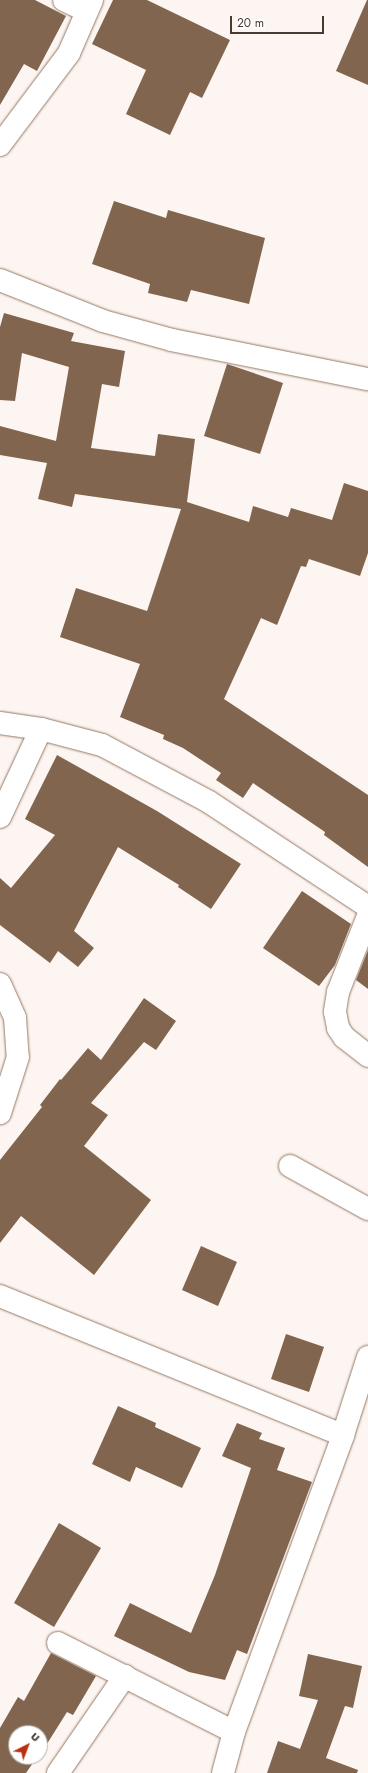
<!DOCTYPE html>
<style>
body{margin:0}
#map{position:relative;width:368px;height:1773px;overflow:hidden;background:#fcf5f1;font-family:Jost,sans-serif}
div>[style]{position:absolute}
.building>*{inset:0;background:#81654f}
.roads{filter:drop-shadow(0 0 1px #967862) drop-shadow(0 0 1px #967862)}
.street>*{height:22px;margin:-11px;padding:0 11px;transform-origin:11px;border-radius:11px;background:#fff}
span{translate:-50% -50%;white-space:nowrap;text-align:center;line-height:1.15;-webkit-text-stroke:4px #fff;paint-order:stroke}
.north{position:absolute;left:8px;top:1725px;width:40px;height:40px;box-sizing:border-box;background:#fff;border:1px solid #b5b0ac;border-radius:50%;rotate:42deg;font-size:11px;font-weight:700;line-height:16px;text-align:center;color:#473a30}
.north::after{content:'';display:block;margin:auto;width:14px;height:18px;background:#ba3010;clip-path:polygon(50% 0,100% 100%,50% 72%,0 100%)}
.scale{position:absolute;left:230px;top:16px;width:94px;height:18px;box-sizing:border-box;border:2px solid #473a30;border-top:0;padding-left:5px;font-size:12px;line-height:14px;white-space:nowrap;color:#473a30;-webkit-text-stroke:3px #fff;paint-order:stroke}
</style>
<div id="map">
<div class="building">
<div style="clip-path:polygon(0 0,35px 0,66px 16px,37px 71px,24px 64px,0 105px)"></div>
<div style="clip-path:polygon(113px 0,147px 0,230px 40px,202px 98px,190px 92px,170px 135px,126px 114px,146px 70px,92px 44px)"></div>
<div style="clip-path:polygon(367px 0,368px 0,368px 85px,336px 71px)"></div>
<div style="clip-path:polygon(114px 201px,166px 218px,168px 210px,265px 238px,249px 304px,191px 290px,187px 302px,148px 293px,150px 284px,92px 264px)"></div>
<div style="clip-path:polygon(4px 313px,74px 333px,71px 341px,125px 351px,119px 387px,102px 384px,91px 448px,155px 456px,158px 434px,195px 439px,187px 502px,249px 522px,253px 506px,288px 517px,291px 508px,332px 520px,344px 483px,368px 491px,368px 553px,360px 576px,309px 559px,306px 567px,301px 566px,277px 625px,261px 618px,224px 699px,368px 795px,368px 867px,324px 835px,325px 832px,253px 783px,243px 798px,216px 780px,221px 773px,183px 748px,163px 739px,164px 735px,120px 717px,140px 664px,60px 637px,76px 588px,147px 611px,181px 509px,75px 494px,72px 507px,38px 499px,47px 463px,0 455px,0 426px,56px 441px,69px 367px,22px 353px,15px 401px,0 400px,0 327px)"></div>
<div style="clip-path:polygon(227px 364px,283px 383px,260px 454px,204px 436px)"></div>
<div style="clip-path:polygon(57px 755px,157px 811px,241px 864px,211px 909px,178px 887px,179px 885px,118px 847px,74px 931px,94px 948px,78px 967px,58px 951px,50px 963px,0 925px,0 878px,11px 888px,55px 835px,25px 819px)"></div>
<div style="clip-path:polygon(302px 891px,351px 924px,335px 965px,319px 986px,263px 948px)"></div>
<div style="clip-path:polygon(368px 950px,368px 989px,356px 980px)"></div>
<div style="clip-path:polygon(144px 998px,176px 1021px,156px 1050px,144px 1042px,91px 1103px,108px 1115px,84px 1146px,151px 1200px,94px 1275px,21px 1216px,0 1243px,0 1160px,42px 1107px,40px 1105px,60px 1079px,61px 1080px,88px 1048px,101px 1060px)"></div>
<div style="clip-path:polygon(201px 1246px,237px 1262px,218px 1306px,182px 1290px)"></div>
<div style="clip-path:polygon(286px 1334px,324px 1347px,309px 1392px,271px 1379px)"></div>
<div style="clip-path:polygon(118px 1406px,156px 1423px,155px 1427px,201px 1448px,182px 1488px,136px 1467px,130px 1482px,92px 1464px)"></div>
<div style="clip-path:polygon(237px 1423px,262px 1433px,259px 1439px,285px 1448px,277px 1470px,312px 1482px,247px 1654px,237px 1650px,225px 1680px,189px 1672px,114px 1636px,130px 1603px,191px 1633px,215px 1575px,251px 1468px,222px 1456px)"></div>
<div style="clip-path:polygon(59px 1523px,101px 1548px,54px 1627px,14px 1603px)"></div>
<div style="clip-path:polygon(51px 1653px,96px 1676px,73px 1715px,67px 1712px,40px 1755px,40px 1733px,16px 1733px,16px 1757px,37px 1757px,26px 1773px,0 1773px,0 1728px,18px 1697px,24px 1701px)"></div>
<div style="clip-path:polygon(308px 1654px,362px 1666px,353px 1708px,345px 1706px,326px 1758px,358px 1770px,357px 1773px,267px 1773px,278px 1741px,300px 1749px,318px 1700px,299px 1696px)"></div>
</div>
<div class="roads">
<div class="street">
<div style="left:64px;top:0;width:25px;rotate:26deg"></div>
<div style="left:0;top:145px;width:115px;rotate:-53.1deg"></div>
<div style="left:69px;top:53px;width:58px;rotate:-66.5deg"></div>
<div style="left:0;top:280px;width:111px;rotate:21.7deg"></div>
<div style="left:103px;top:321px;width:72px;rotate:15.4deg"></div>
<div style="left:172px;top:340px;width:200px;rotate:11.3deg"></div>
<div style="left:0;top:723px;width:41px;rotate:8.3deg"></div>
<div style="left:41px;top:729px;width:63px;rotate:14.7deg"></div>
<div style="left:102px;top:745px;width:121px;rotate:28deg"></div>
<div style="left:209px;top:802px;width:191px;rotate:33.4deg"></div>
<div style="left:0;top:817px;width:97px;rotate:-65deg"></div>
<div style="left:368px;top:916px;width:82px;rotate:111.5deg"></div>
<div style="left:338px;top:992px;width:20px;rotate:99deg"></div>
<div style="left:335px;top:1012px;width:16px;rotate:79deg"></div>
<div style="left:338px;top:1028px;width:11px;rotate:56deg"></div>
<div style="left:344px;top:1037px;width:31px;rotate:38deg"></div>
<div style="left:0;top:984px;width:37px;rotate:66deg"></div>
<div style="left:15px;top:1018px;width:39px;rotate:86deg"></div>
<div style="left:18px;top:1057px;width:59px;rotate:107.8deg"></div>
<div style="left:290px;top:1166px;width:89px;rotate:28.9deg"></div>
<div style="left:0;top:1296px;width:370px;rotate:22.1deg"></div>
<div style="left:58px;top:1643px;width:197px;rotate:26.8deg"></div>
<div style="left:58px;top:1773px;width:118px;rotate:-55.4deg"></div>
<div style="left:223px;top:1773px;width:42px;rotate:-75deg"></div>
<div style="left:234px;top:1732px;width:316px;rotate:-69.8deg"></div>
<div style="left:343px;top:1435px;width:82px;rotate:-72.2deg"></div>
</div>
</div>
<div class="north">U</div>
<div class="scale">20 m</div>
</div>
